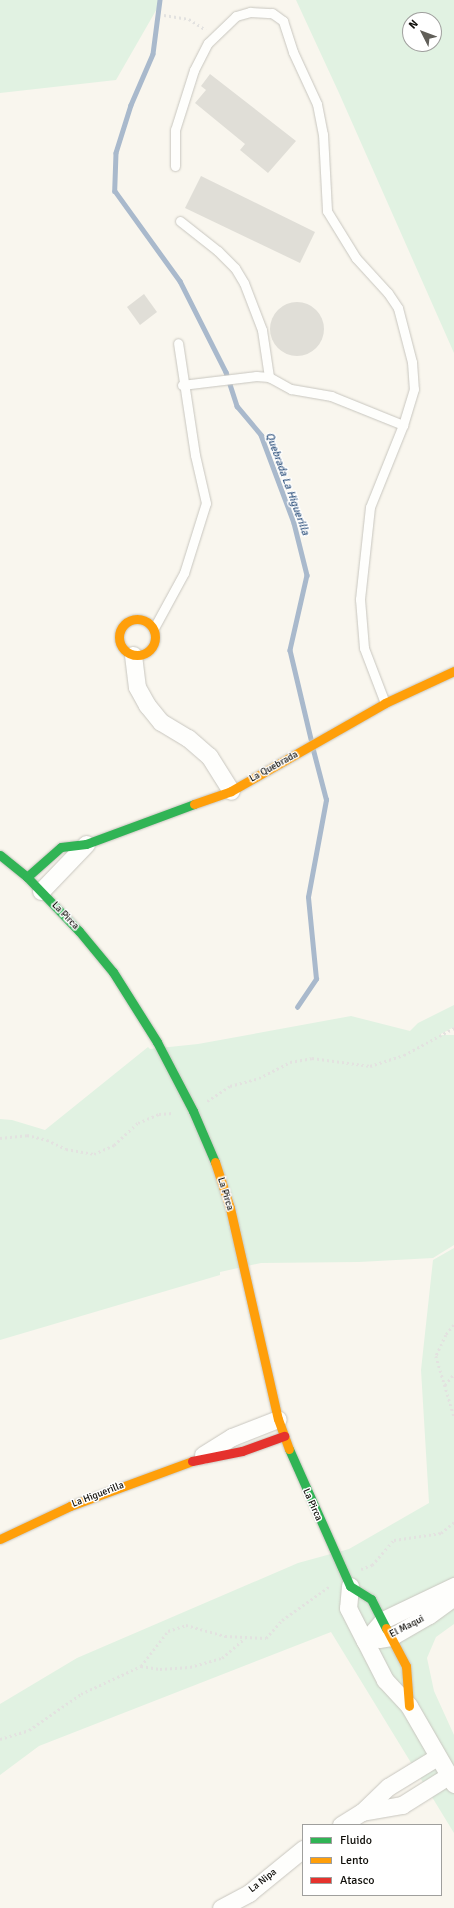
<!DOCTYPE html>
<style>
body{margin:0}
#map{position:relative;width:454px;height:1908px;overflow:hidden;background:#f9f6ee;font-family:Signika,sans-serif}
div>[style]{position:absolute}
.green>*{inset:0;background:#e1f2e2}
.stream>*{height:4.5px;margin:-2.25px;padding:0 2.25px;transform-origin:2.25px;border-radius:2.25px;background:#a9b9cc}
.building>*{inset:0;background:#e0ded7}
.round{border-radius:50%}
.path>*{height:2.5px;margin-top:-1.25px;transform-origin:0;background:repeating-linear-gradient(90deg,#e3e2e0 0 2px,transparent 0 5px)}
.roads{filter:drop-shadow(0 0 1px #c8c6bf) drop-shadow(0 0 1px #c8c6bf)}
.lane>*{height:9px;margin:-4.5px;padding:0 4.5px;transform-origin:4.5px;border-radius:4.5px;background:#fefefc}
.street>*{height:17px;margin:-8.5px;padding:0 8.5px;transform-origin:8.5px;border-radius:8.5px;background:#fefefc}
.fast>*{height:9px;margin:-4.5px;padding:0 4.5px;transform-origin:4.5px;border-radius:4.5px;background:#30b455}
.slow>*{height:9px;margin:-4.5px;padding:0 4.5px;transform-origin:4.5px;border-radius:4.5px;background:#ff9f0a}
.slow>.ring{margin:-4.5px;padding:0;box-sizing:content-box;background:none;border:9px solid #ff9f0a;border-radius:50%}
.jam>*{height:9px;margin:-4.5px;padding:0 4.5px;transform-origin:4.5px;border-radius:4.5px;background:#e5322d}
span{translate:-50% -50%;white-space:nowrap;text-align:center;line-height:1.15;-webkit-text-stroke:3px #fff;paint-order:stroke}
.street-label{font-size:10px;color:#0f0e09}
.water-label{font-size:11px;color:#2e517c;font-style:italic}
.legend{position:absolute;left:302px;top:1824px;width:140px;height:72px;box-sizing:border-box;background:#fff;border:1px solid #9f9f9d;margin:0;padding:5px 7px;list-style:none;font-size:12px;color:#0f0e09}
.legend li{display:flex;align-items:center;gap:8px;height:20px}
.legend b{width:20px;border:1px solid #9f9f9d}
.north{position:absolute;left:402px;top:12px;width:40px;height:40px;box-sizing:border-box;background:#fff;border:1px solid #9f9f9d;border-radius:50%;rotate:312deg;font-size:11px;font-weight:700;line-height:16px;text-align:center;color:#0f0e09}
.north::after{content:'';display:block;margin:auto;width:14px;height:18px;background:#615f59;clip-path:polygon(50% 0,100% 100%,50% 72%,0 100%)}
</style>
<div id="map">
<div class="green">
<div style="clip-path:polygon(0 0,162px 0,116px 80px,0 93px)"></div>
<div style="clip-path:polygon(evenodd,296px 0,454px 0,454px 353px,339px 93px,296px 0,410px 20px,434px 20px,434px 44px,410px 44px,410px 20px)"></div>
<div style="clip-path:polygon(454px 1005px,454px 1027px,439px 1035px,454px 1035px,454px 1245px,433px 1258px,359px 1262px,261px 1263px,220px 1272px,220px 1275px,0 1340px,0 1119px,12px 1120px,45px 1130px,148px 1047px,150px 1049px,198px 1044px,351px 1016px,410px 1031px,418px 1023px)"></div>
<div style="clip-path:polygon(454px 1248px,454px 1624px,436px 1637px,427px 1658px,434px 1691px,454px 1735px,454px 1833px,331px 1632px,39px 1746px,0 1775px,0 1704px,77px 1658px,298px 1563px,349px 1549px,429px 1503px,421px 1370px,433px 1260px)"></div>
</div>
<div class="stream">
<div style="left:160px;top:0;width:54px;rotate:97.4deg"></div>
<div style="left:153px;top:54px;width:56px;rotate:113.3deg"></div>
<div style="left:131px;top:105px;width:50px;rotate:107.4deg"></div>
<div style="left:116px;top:153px;width:38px;rotate:92deg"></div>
<div style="left:115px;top:191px;width:111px;rotate:54.2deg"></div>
<div style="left:180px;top:281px;width:102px;rotate:63.2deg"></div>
<div style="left:226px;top:372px;width:36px;rotate:72deg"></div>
<div style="left:237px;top:406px;width:38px;rotate:50deg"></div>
<div style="left:261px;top:435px;width:94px;rotate:69.4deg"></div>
<div style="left:294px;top:523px;width:54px;rotate:76deg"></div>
<div style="left:307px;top:575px;width:77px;rotate:102.8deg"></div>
<div style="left:290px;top:650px;width:91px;rotate:76.7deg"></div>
<div style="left:297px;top:1007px;width:34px;rotate:-56deg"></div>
<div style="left:316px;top:979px;width:82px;rotate:-95.6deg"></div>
<div style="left:308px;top:897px;width:99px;rotate:-79.5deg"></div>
<div style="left:326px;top:800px;width:52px;rotate:-104.6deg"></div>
</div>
<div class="building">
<div style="clip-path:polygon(210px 74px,296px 141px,268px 173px,240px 150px,245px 144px,195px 103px,206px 90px,201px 86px)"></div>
<div style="clip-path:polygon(201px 176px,315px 232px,300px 263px,185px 208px)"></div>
<div style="clip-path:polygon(144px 294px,157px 312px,140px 325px,127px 307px)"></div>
<div class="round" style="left:270px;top:302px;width:54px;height:54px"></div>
</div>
<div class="path">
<div style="left:164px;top:15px;width:25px;rotate:9deg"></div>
<div style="left:189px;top:19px;width:20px;rotate:33deg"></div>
<div style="left:207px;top:1101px;width:27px;rotate:-33deg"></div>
<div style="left:230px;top:1086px;width:30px;rotate:-15deg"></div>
<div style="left:259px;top:1078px;width:35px;rotate:-27deg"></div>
<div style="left:290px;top:1062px;width:22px;rotate:-10deg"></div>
<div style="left:312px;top:1058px;width:59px;rotate:7.9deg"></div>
<div style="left:370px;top:1066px;width:36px;rotate:-18deg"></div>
<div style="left:404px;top:1055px;width:57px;rotate:-28.4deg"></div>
<div style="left:0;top:1138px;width:27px;rotate:-6deg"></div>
<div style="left:27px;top:1135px;width:21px;rotate:14deg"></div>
<div style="left:47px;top:1140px;width:21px;rotate:25deg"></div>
<div style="left:66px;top:1149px;width:28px;rotate:10deg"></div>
<div style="left:94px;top:1154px;width:22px;rotate:-24deg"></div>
<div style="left:114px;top:1145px;width:33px;rotate:-43deg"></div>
<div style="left:138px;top:1123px;width:23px;rotate:-23deg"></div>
<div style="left:159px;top:1114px;width:14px;rotate:-4deg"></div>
<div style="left:454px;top:1325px;width:13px;rotate:129deg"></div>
<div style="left:446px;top:1335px;width:23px;rotate:115deg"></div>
<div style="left:436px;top:1356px;width:63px;rotate:73.3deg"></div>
<div style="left:445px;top:1385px;width:14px;rotate:-51deg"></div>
<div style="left:361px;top:1569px;width:12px;rotate:-20deg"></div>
<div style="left:372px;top:1565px;width:33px;rotate:-49deg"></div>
<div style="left:394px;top:1540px;width:48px;rotate:-8.5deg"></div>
<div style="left:441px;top:1533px;width:17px;rotate:-40deg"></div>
<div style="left:141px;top:1666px;width:19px;rotate:9deg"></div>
<div style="left:160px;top:1669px;width:30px;rotate:-4deg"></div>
<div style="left:190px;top:1667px;width:33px;rotate:-16deg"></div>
<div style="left:222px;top:1658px;width:30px;rotate:-41deg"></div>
<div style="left:0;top:1739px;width:30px;rotate:-17deg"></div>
<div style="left:29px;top:1730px;width:63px;rotate:-34.7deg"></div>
<div style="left:81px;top:1694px;width:66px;rotate:-25deg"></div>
<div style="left:141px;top:1666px;width:44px;rotate:-52.4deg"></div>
<div style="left:168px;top:1631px;width:19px;rotate:-18deg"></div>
<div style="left:186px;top:1625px;width:41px;rotate:15.8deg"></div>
<div style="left:225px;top:1636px;width:41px;rotate:2.8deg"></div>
<div style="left:266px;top:1638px;width:24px;rotate:-48deg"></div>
<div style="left:282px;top:1620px;width:59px;rotate:-35.3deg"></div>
</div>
<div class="roads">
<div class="lane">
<div style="left:175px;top:166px;width:36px;rotate:-90deg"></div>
<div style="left:175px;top:130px;width:63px;rotate:-72.4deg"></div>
<div style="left:194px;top:70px;width:30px;rotate:-63deg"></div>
<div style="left:208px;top:43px;width:39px;rotate:-44deg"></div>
<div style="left:236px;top:16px;width:15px;rotate:-16deg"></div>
<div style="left:250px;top:12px;width:22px;rotate:3deg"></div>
<div style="left:272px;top:13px;width:14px;rotate:36deg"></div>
<div style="left:283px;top:21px;width:33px;rotate:72deg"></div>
<div style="left:293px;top:52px;width:57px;rotate:65.2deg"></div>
<div style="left:317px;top:104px;width:31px;rotate:79deg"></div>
<div style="left:323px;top:134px;width:77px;rotate:87deg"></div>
<div style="left:327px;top:211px;width:55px;rotate:58.3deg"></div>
<div style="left:356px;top:258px;width:47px;rotate:47.6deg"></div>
<div style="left:388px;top:293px;width:18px;rotate:56deg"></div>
<div style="left:398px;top:308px;width:56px;rotate:75.5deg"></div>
<div style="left:412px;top:362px;width:27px;rotate:86deg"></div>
<div style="left:414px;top:389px;width:38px;rotate:107deg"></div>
<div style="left:403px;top:425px;width:88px;rotate:111.9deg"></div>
<div style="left:370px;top:507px;width:93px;rotate:96.2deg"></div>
<div style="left:360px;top:599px;width:49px;rotate:85.3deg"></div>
<div style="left:364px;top:648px;width:59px;rotate:69.1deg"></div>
<div style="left:180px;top:221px;width:48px;rotate:38.3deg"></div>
<div style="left:218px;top:251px;width:24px;rotate:45deg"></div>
<div style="left:235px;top:268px;width:17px;rotate:59deg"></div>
<div style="left:244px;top:283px;width:50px;rotate:69deg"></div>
<div style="left:262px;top:330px;width:48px;rotate:81.5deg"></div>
<div style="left:182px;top:385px;width:75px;rotate:-6.9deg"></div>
<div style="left:256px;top:376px;width:13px;rotate:4deg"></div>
<div style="left:269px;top:377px;width:25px;rotate:29deg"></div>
<div style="left:291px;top:389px;width:41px;rotate:9.9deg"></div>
<div style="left:331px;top:396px;width:78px;rotate:21.9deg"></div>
<div style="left:154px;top:628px;width:63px;rotate:-61.4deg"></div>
<div style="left:184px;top:573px;width:73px;rotate:-72.6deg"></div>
<div style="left:206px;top:503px;width:49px;rotate:-102.9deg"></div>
<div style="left:195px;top:455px;width:113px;rotate:-98.6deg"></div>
</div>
<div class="street">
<div style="left:133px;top:655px;width:32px;rotate:83deg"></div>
<div style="left:137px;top:687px;width:21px;rotate:61deg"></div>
<div style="left:147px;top:705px;width:22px;rotate:51deg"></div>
<div style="left:161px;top:722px;width:31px;rotate:31deg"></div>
<div style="left:188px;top:738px;width:28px;rotate:41deg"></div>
<div style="left:209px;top:756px;width:41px;rotate:57.8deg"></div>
<div style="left:41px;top:891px;width:65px;rotate:-46.2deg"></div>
<div style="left:203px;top:1455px;width:34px;rotate:-32deg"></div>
<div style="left:232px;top:1437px;width:49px;rotate:-21.4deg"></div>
<div style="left:350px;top:1586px;width:22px;rotate:95deg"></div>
<div style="left:348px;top:1608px;width:37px;rotate:63deg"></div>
<div style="left:365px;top:1641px;width:44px;rotate:62.9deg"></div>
<div style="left:385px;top:1680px;width:35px;rotate:47deg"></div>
<div style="left:409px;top:1706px;width:90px;rotate:60deg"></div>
<div style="left:379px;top:1639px;width:12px;rotate:-9deg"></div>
<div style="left:391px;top:1637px;width:44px;rotate:-30.1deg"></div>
<div style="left:429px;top:1615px;width:31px;rotate:-36deg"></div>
<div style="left:365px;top:1641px;width:28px;rotate:-49deg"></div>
<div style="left:383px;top:1620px;width:79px;rotate:-25.6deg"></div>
<div style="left:362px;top:1812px;width:41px;rotate:-9.9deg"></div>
<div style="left:402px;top:1805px;width:54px;rotate:-32.2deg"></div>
<div style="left:341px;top:1825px;width:25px;rotate:-32deg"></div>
<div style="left:362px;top:1812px;width:36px;rotate:-44deg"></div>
<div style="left:388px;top:1787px;width:57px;rotate:-31.5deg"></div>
<div style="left:221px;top:1908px;width:32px;rotate:-28deg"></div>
<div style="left:249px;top:1893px;width:70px;rotate:-39.2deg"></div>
</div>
<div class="fast">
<div style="left:0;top:855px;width:35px;rotate:39deg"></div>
<div style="left:27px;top:877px;width:75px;rotate:46.1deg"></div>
<div style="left:79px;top:931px;width:53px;rotate:50.3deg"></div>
<div style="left:113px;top:972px;width:83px;rotate:57.8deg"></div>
<div style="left:157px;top:1042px;width:78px;rotate:62.4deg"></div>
<div style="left:193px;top:1111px;width:56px;rotate:66.7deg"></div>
<div style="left:27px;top:877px;width:45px;rotate:-41.4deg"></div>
<div style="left:61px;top:847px;width:25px;rotate:-7deg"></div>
<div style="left:86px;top:844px;width:115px;rotate:-20.3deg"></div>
<div style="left:289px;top:1449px;width:150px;rotate:66deg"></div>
<div style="left:350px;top:1586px;width:25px;rotate:32deg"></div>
<div style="left:371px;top:1599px;width:33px;rotate:63deg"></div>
</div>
<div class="slow">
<div class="ring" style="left:119px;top:619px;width:27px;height:27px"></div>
<div style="left:194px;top:804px;width:39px;rotate:-19deg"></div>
<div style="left:231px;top:791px;width:177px;rotate:-29.7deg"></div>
<div style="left:385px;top:703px;width:76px;rotate:-24.9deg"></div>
<div style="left:215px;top:1162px;width:48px;rotate:71.9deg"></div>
<div style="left:230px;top:1208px;width:216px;rotate:77.2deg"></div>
<div style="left:278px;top:1419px;width:32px;rotate:70deg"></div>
<div style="left:0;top:1539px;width:77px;rotate:-25.2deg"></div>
<div style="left:70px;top:1506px;width:130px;rotate:-20.2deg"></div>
<div style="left:386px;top:1628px;width:43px;rotate:62.2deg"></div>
<div style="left:406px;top:1666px;width:40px;rotate:85.7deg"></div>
</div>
<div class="jam">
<div style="left:192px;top:1461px;width:51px;rotate:-11.3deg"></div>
<div style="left:242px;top:1451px;width:45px;rotate:-19.7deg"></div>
</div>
</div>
<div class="street-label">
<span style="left:274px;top:767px;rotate:-29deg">La Quebrada</span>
<span style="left:65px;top:916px;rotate:46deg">La Pirca</span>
<span style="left:225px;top:1194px;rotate:73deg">La Pirca</span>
<span style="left:98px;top:1495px;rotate:-21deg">La Higuerilla</span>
<span style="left:312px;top:1505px;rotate:66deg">La Pirca</span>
<span style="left:407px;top:1627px;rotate:-27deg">El Maqui</span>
<span style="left:263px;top:1881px;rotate:-38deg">La Nipa</span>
</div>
<div class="water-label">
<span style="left:287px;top:484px;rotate:70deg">Quebrada La Higuerilla</span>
</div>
<ul class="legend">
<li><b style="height:5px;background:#30b455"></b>Fluido</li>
<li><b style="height:5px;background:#ff9f0a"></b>Lento</li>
<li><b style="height:5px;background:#e5322d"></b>Atasco</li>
</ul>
<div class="north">N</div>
</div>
